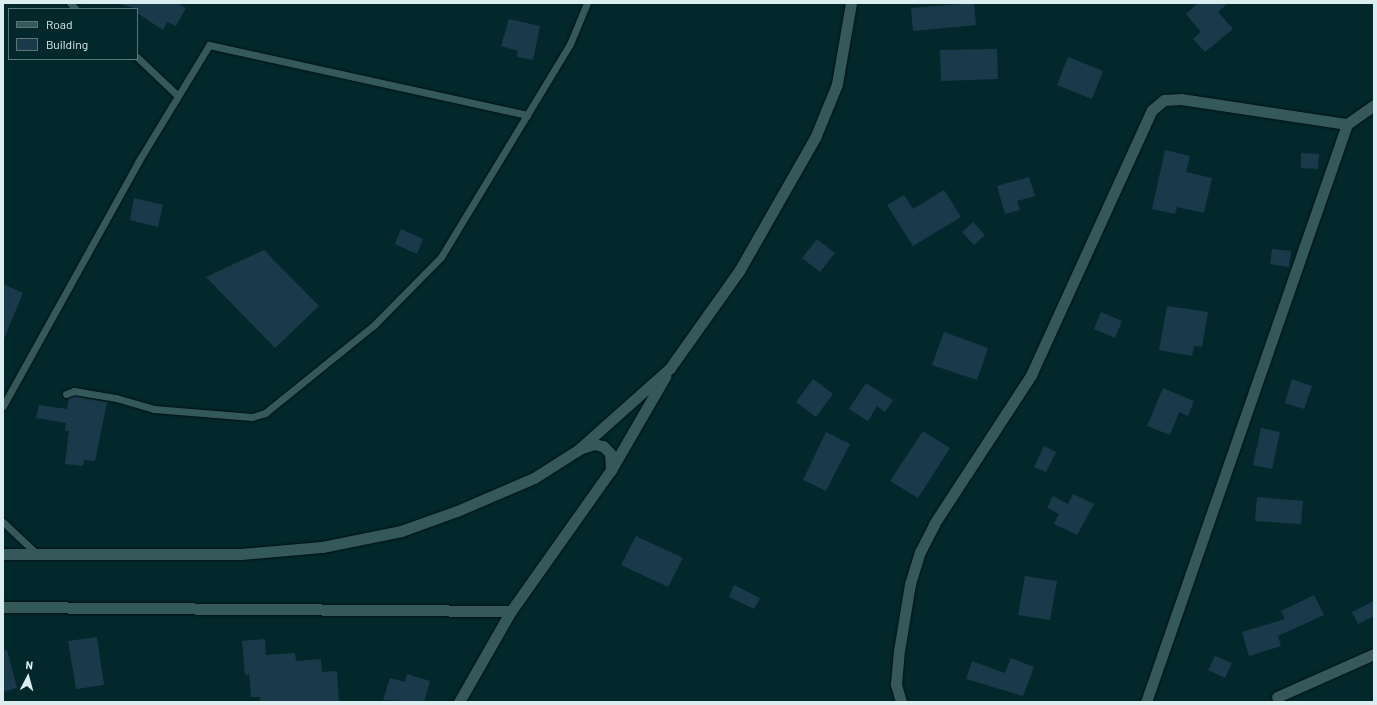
<!DOCTYPE html>
<style>
body{margin:0}
#map{position:relative;width:1377px;height:705px;overflow:hidden;background:#03282b;font-family:Barlow,sans-serif}
div>[style]{position:absolute}
.building>*{inset:0;background:#1a3a4b}
.roads{filter:drop-shadow(0 0 1px #001012) drop-shadow(0 0 1px #001012)}
.service>*{height:7px;margin:-3.5px;padding:0 3.5px;transform-origin:3.5px;border-radius:3.5px;background:#35585a}
.minor>*{height:11px;margin:-5.5px;padding:0 5.5px;transform-origin:5.5px;border-radius:5.5px;background:#35585a}
span{translate:-50% -50%;white-space:nowrap;text-align:center;line-height:1.15;-webkit-text-stroke:4px #03282b;paint-order:stroke}
.frame{position:absolute;inset:0;border:4px solid #daedef;pointer-events:none}
.legend{position:absolute;left:8px;top:8px;width:130px;height:52px;box-sizing:border-box;background:#03282b;border:1px solid #597779;margin:0;padding:5px 7px;list-style:none;font-size:12px;color:#daedef}
.legend li{display:flex;align-items:center;gap:8px;height:20px}
.legend b{width:20px;border:1px solid #597779}
.north{position:absolute;left:8px;top:657px;width:40px;height:40px;-webkit-text-stroke:3px #03282b;paint-order:stroke;rotate:6deg;font-size:11px;font-weight:700;line-height:16px;text-align:center;color:#daedef}
.north::after{content:'';display:block;margin:auto;width:14px;height:18px;background:#daedef;clip-path:polygon(50% 0,100% 100%,50% 72%,0 100%)}
</style>
<div id="map">
<div class="building">
<div style="clip-path:polygon(118px 3px,177px 3px,186px 8px,176px 26px,167px 22px,163px 30px,137px 13px,137px 9px)"></div>
<div style="clip-path:polygon(974px 3px,976px 25px,913px 31px,911px 8px)"></div>
<div style="clip-path:polygon(1198px 3px,1228px 3px,1218px 12px,1233px 29px,1205px 52px,1193px 39px,1201px 32px,1186px 14px)"></div>
<div style="clip-path:polygon(509px 19px,540px 26px,533px 60px,517px 57px,518px 51px,501px 46px)"></div>
<div style="clip-path:polygon(997px 49px,998px 79px,941px 81px,940px 50px)"></div>
<div style="clip-path:polygon(1068px 57px,1103px 71px,1092px 99px,1057px 85px)"></div>
<div style="clip-path:polygon(1165px 150px,1190px 156px,1186px 172px,1212px 178px,1204px 213px,1177px 207px,1175px 214px,1152px 209px)"></div>
<div style="clip-path:polygon(1301px 153px,1319px 154px,1318px 169px,1301px 168px)"></div>
<div style="clip-path:polygon(1029px 177px,1035px 196px,1017px 201px,1020px 210px,1005px 214px,997px 186px)"></div>
<div style="clip-path:polygon(944px 190px,961px 217px,913px 246px,887px 205px,904px 195px,913px 209px)"></div>
<div style="clip-path:polygon(134px 198px,163px 205px,158px 227px,130px 220px)"></div>
<div style="clip-path:polygon(973px 222px,985px 235px,974px 245px,962px 232px)"></div>
<div style="clip-path:polygon(401px 229px,423px 239px,417px 254px,395px 244px)"></div>
<div style="clip-path:polygon(817px 239px,835px 253px,820px 272px,802px 258px)"></div>
<div style="clip-path:polygon(1272px 249px,1291px 251px,1289px 267px,1270px 264px)"></div>
<div style="clip-path:polygon(264px 250px,319px 306px,275px 348px,206px 277px)"></div>
<div style="clip-path:polygon(3px 284px,23px 293px,3px 341px)"></div>
<div style="clip-path:polygon(1167px 306px,1208px 312px,1202px 347px,1194px 346px,1192px 356px,1159px 350px)"></div>
<div style="clip-path:polygon(1101px 312px,1122px 321px,1115px 338px,1094px 329px)"></div>
<div style="clip-path:polygon(944px 332px,988px 348px,977px 380px,932px 365px)"></div>
<div style="clip-path:polygon(813px 379px,833px 394px,816px 417px,796px 402px)"></div>
<div style="clip-path:polygon(1292px 379px,1312px 386px,1304px 409px,1285px 403px)"></div>
<div style="clip-path:polygon(866px 383px,893px 400px,885px 412px,877px 406px,868px 421px,849px 409px)"></div>
<div style="clip-path:polygon(1163px 388px,1194px 401px,1188px 416px,1179px 412px,1170px 435px,1147px 426px)"></div>
<div style="clip-path:polygon(74px 396px,107px 402px,95px 461px,84px 460px,83px 466px,65px 464px,69px 431px,65px 431px,66px 423px,36px 418px,39px 405px,67px 409px,69px 398px)"></div>
<div style="clip-path:polygon(1261px 428px,1280px 432px,1272px 469px,1253px 465px)"></div>
<div style="clip-path:polygon(923px 431px,950px 448px,918px 498px,890px 481px)"></div>
<div style="clip-path:polygon(826px 432px,850px 444px,826px 491px,803px 480px)"></div>
<div style="clip-path:polygon(1044px 446px,1056px 452px,1046px 472px,1034px 467px)"></div>
<div style="clip-path:polygon(1073px 494px,1094px 504px,1077px 535px,1054px 524px,1059px 514px,1047px 508px,1053px 496px,1068px 504px)"></div>
<div style="clip-path:polygon(1257px 497px,1303px 501px,1301px 524px,1255px 521px)"></div>
<div style="clip-path:polygon(636px 536px,683px 558px,668px 587px,621px 565px)"></div>
<div style="clip-path:polygon(1025px 576px,1057px 581px,1050px 620px,1018px 615px)"></div>
<div style="clip-path:polygon(734px 585px,760px 598px,754px 609px,729px 597px)"></div>
<div style="clip-path:polygon(1314px 595px,1324px 615px,1278px 636px,1281px 646px,1249px 656px,1242px 632px,1285px 619px,1281px 611px)"></div>
<div style="clip-path:polygon(1374px 601px,1374px 616px,1358px 624px,1352px 612px)"></div>
<div style="clip-path:polygon(97px 637px,104px 685px,76px 689px,68px 641px)"></div>
<div style="clip-path:polygon(265px 639px,266px 655px,295px 653px,296px 661px,321px 659px,322px 672px,337px 671px,339px 702px,260px 702px,260px 697px,251px 697px,249px 674px,245px 675px,242px 641px)"></div>
<div style="clip-path:polygon(3px 650px,7px 650px,17px 688px,3px 692px)"></div>
<div style="clip-path:polygon(1215px 656px,1232px 663px,1225px 678px,1208px 670px)"></div>
<div style="clip-path:polygon(1011px 658px,1034px 667px,1023px 696px,966px 679px,972px 661px,1005px 673px)"></div>
<div style="clip-path:polygon(407px 674px,430px 681px,424px 702px,383px 700px,390px 678px,405px 682px)"></div>
</div>
<div class="roads">
<div class="service">
<div style="left:70px;top:3px;width:8px;rotate:45deg"></div>
<div style="left:137px;top:57px;width:55px;rotate:43.5deg"></div>
<div style="left:66px;top:394px;width:9px;rotate:-21deg"></div>
<div style="left:74px;top:391px;width:43px;rotate:9.5deg"></div>
<div style="left:116px;top:398px;width:40px;rotate:16deg"></div>
<div style="left:154px;top:409px;width:98px;rotate:4.7deg"></div>
<div style="left:252px;top:417px;width:14px;rotate:-17deg"></div>
<div style="left:265px;top:413px;width:140px;rotate:-38.9deg"></div>
<div style="left:374px;top:325px;width:95px;rotate:-45.4deg"></div>
<div style="left:441px;top:257px;width:249px;rotate:-58.8deg"></div>
<div style="left:570px;top:44px;width:44px;rotate:-67.5deg"></div>
<div style="left:3px;top:406px;width:279px;rotate:-61deg"></div>
<div style="left:138px;top:162px;width:137px;rotate:-58.7deg"></div>
<div style="left:209px;top:45px;width:326px;rotate:12.4deg"></div>
<div style="left:3px;top:522px;width:47px;rotate:43.3deg"></div>
</div>
<div class="minor">
<div style="left:582px;top:448px;width:13px;rotate:-18deg"></div>
<div style="left:594px;top:444px;width:9px;rotate:13deg"></div>
<div style="left:603px;top:446px;width:10px;rotate:45deg"></div>
<div style="left:610px;top:453px;width:17px;rotate:87deg"></div>
<div style="left:3px;top:554px;width:238px"></div>
<div style="left:241px;top:554px;width:81px;rotate:-4.9deg"></div>
<div style="left:322px;top:547px;width:81px;rotate:-11.4deg"></div>
<div style="left:401px;top:531px;width:59px;rotate:-19.7deg"></div>
<div style="left:457px;top:511px;width:84px;rotate:-23.2deg"></div>
<div style="left:534px;top:478px;width:52px;rotate:-32.5deg"></div>
<div style="left:578px;top:450px;width:123px;rotate:-41.7deg"></div>
<div style="left:670px;top:368px;width:119px;rotate:-54.6deg"></div>
<div style="left:739px;top:271px;width:153px;rotate:-60.3deg"></div>
<div style="left:815px;top:138px;width:58px;rotate:-67.8deg"></div>
<div style="left:837px;top:84px;width:82px;rotate:-80.2deg"></div>
<div style="left:3px;top:607px;width:508px;rotate:0.45deg"></div>
<div style="left:1277px;top:697px;width:106px;rotate:-23.9deg"></div>
<div style="left:459px;top:702px;width:105px;rotate:-60.3deg"></div>
<div style="left:511px;top:611px;width:173px;rotate:-54.7deg"></div>
<div style="left:611px;top:470px;width:108px;rotate:-59.9deg"></div>
<div style="left:901px;top:702px;width:19px;rotate:-106deg"></div>
<div style="left:896px;top:684px;width:33px;rotate:-85deg"></div>
<div style="left:899px;top:651px;width:68px;rotate:-80.7deg"></div>
<div style="left:910px;top:584px;width:34px;rotate:-73deg"></div>
<div style="left:920px;top:552px;width:31px;rotate:-63deg"></div>
<div style="left:934px;top:524px;width:178px;rotate:-56.9deg"></div>
<div style="left:1031px;top:375px;width:291px;rotate:-65.5deg"></div>
<div style="left:1152px;top:110px;width:16px;rotate:-40deg"></div>
<div style="left:1164px;top:100px;width:17px;rotate:-3deg"></div>
<div style="left:1181px;top:99px;width:168px;rotate:8.6deg"></div>
<div style="left:1146px;top:702px;width:612px;rotate:-70.82deg"></div>
<div style="left:1347px;top:124px;width:33px;rotate:-35deg"></div>
</div>
</div>
<div class="frame"></div>
<ul class="legend">
<li><b style="height:5px;background:#35585a"></b>Road</li>
<li><b style="height:11px;background:#1a3a4b"></b>Building</li>
</ul>
<div class="north">N</div>
</div>
